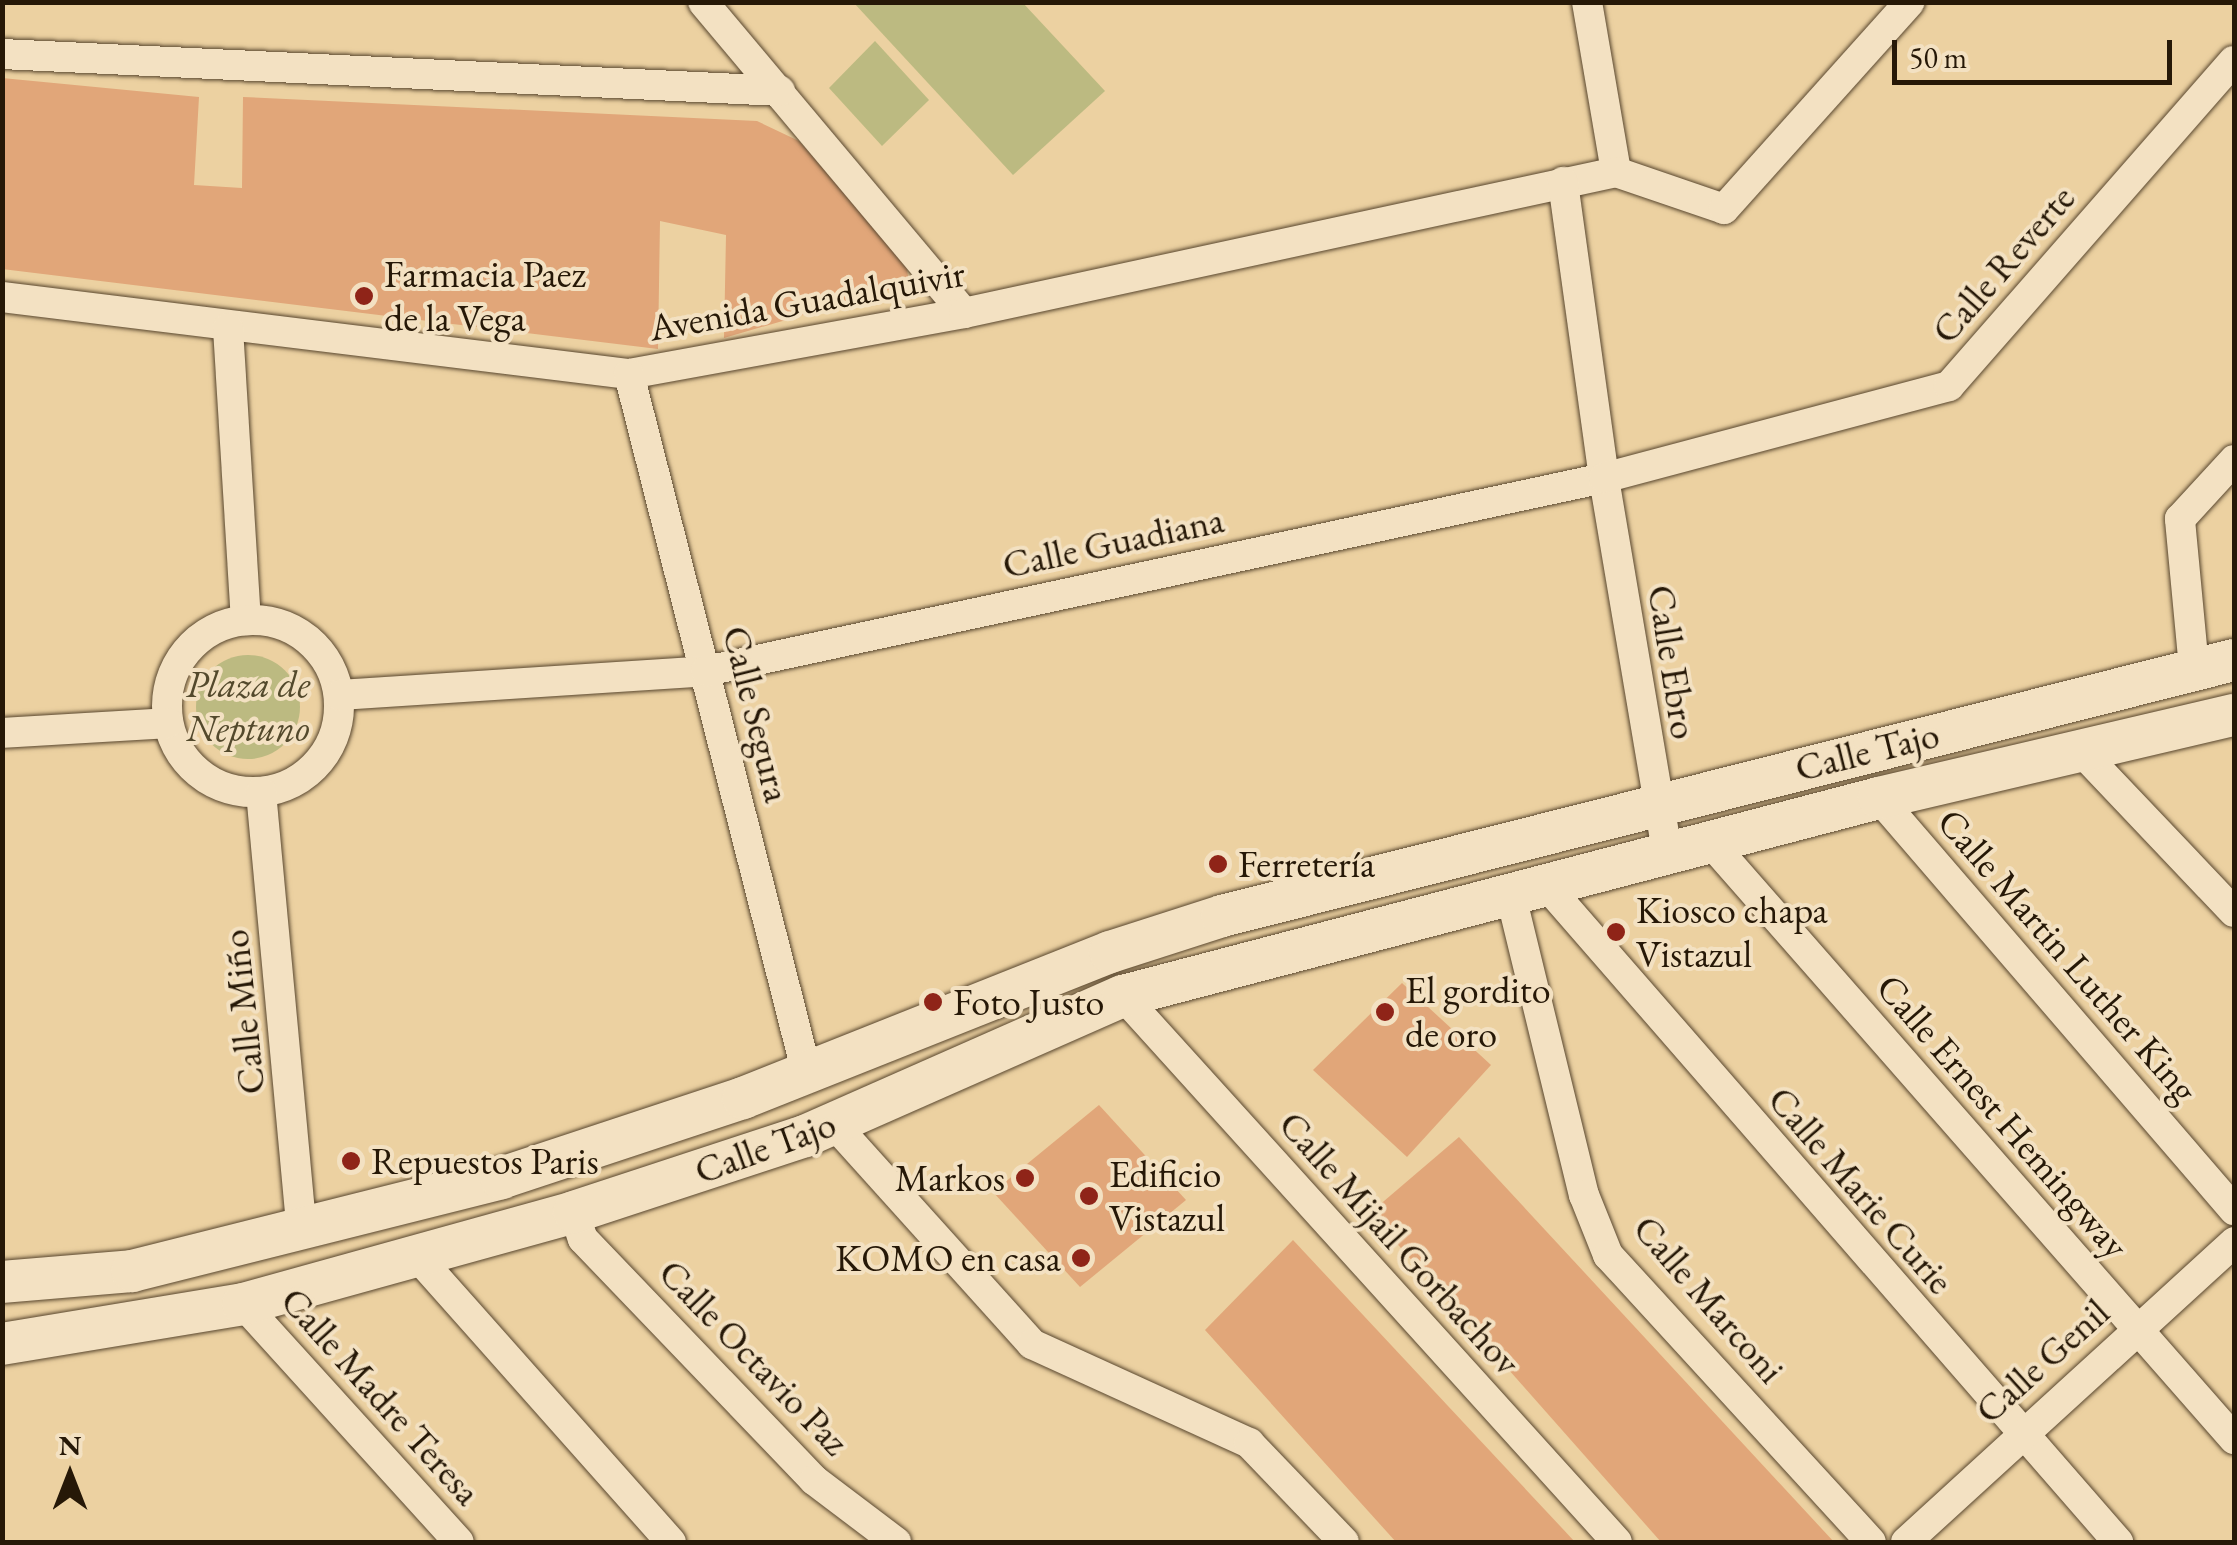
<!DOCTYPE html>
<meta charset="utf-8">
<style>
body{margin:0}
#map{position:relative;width:2237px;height:1545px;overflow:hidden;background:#ecd1a1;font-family:"EB Garamond",serif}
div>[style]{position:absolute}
.green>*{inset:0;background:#bcba81}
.round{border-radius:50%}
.building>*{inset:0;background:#e1a679}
.roads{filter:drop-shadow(0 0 2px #58462e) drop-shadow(0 0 2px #58462e)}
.street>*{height:30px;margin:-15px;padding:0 15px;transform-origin:15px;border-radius:15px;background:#f3e1c2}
.street>.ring{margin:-15px;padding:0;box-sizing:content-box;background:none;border:30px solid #f3e1c2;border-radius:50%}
.secondary>*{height:42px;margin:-21px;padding:0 21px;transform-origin:21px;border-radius:21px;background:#f3e1c2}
.dots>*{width:28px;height:28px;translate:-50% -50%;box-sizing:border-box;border:5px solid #f3e1c2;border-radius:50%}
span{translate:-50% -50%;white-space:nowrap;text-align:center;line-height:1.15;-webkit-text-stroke:8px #f3e1c2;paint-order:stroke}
.street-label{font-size:38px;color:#261807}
.poi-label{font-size:38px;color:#261807}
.left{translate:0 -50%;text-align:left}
.right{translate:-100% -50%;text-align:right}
.park-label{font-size:38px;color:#53492c;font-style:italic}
.frame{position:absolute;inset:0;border:5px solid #261807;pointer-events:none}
.north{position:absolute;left:20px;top:1425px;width:100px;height:100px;-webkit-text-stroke:8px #f3e1c2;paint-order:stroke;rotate:0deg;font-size:28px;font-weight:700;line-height:40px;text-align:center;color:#261807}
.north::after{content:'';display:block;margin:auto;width:35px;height:45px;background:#261807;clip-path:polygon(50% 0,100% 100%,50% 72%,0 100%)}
.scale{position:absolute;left:1892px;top:40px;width:280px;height:45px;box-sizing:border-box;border:5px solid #261807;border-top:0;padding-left:12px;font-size:30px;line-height:35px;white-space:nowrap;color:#261807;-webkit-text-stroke:8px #f3e1c2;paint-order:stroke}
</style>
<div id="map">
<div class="green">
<div style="clip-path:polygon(854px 3px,1023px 3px,1105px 91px,1013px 175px)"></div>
<div style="clip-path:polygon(875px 41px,929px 100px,882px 146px,829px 88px)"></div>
<div class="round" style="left:196px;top:655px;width:104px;height:104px"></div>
</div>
<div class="building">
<div style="clip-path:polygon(2px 78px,199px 97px,194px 185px,242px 188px,243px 97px,757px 121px,799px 141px,906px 261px,909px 284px,724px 338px,726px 235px,660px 221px,658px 349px,2px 269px)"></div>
<div style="clip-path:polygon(1402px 983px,1491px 1065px,1407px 1157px,1313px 1070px)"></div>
<div style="clip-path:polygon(1099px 1105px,1186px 1200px,1080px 1287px,993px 1192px)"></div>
<div style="clip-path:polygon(1459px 1137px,1834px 1542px,1661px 1542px,1370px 1213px)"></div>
<div style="clip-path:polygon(1293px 1240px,1575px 1542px,1396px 1542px,1205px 1330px)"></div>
</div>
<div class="roads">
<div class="street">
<div style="left:703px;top:2px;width:406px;rotate:50deg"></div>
<div style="left:1587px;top:2px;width:172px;rotate:80.3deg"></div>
<div style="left:2px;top:54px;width:779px;rotate:2.72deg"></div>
<div style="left:2px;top:297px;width:632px;rotate:7deg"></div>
<div style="left:629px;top:374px;width:341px;rotate:-10.3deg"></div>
<div style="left:964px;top:313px;width:667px;rotate:-12.2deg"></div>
<div style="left:1616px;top:172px;width:114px;rotate:18.9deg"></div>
<div style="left:1724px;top:209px;width:278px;rotate:-48.1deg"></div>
<div style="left:228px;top:328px;width:293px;rotate:86.5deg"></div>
<div style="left:629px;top:374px;width:722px;rotate:75.73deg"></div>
<div class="ring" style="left:167px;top:620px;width:142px;height:142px"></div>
<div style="left:2194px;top:668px;width:150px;rotate:-95.4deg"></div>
<div style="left:2180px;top:519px;width:80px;rotate:-47.5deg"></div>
<div style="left:339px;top:695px;width:368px;rotate:-3.7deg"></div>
<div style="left:706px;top:671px;width:919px;rotate:-12.13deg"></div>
<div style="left:1604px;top:478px;width:299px;rotate:-97.9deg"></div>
<div style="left:2px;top:733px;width:166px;rotate:-3.4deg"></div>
<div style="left:2081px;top:751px;width:222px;rotate:46.5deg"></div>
<div style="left:261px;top:792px;width:434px;rotate:84.7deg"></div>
<div style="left:1879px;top:798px;width:544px;rotate:49.25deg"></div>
<div style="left:1712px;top:844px;width:792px;rotate:48.74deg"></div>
<div style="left:1668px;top:857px;width:384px;rotate:-99.6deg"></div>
<div style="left:1604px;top:478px;width:357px;rotate:-14.9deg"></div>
<div style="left:1949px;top:386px;width:432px;rotate:-48.8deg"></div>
<div style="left:1547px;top:886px;width:870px;rotate:48.96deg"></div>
<div style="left:1511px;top:896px;width:308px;rotate:76.3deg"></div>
<div style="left:1584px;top:1195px;width:65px;rotate:68.2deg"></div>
<div style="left:1608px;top:1255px;width:389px;rotate:47.5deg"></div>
<div style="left:1123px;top:996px;width:736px;rotate:47.86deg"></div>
<div style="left:834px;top:1124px;width:296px;rotate:48deg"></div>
<div style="left:1032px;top:1344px;width:239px;rotate:24.5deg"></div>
<div style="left:1249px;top:1443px;width:137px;rotate:46.2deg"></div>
<div style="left:574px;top:1212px;width:28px;rotate:72deg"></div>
<div style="left:583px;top:1239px;width:334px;rotate:46.2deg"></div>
<div style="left:814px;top:1480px;width:103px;rotate:37.1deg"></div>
<div style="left:416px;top:1255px;width:384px;rotate:48.4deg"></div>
<div style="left:243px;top:1304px;width:321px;rotate:47.8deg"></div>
<div style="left:1906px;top:1542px;width:445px;rotate:-42.4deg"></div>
</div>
<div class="secondary">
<div style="left:2px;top:1282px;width:130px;rotate:-4.8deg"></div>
<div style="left:132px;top:1271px;width:381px;rotate:-14.1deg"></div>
<div style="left:501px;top:1178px;width:255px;rotate:-18.3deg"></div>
<div style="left:743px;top:1098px;width:395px;rotate:-21.7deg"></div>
<div style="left:1110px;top:952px;width:118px;rotate:-17.8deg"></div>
<div style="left:1222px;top:916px;width:1044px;rotate:-14.2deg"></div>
<div style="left:2px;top:1344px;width:244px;rotate:-9.4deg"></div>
<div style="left:243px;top:1304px;width:344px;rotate:-15.5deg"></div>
<div style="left:574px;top:1212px;width:243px;rotate:-18.2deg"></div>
<div style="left:805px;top:1136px;width:347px;rotate:-23.8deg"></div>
<div style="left:1123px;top:996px;width:781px;rotate:-14.68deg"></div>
<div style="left:1879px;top:798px;width:365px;rotate:-13.2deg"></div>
</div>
</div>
<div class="dots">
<div style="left:364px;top:296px;background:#8f2418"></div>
<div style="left:1218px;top:864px;background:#8f2418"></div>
<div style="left:1616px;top:932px;background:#8f2418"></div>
<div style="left:933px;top:1002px;background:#8f2418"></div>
<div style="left:1385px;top:1012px;background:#8f2418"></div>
<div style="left:351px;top:1161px;background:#8f2418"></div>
<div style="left:1025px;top:1178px;background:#8f2418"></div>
<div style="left:1089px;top:1196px;background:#8f2418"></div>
<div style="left:1081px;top:1258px;background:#8f2418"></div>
</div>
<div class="street-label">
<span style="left:2003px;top:264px;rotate:-49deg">Calle Reverte</span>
<span style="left:807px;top:300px;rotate:-10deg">Avenida Guadalquivir</span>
<span style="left:1113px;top:542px;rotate:-12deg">Calle Guadiana</span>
<span style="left:1673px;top:662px;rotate:81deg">Calle Ebro</span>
<span style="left:757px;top:714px;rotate:76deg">Calle Segura</span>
<span style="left:1867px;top:751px;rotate:-14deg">Calle Tajo</span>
<span style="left:2068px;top:955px;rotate:49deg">Calle Martin Luther King</span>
<span style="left:243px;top:1012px;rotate:-96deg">Calle Miño</span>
<span style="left:2003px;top:1116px;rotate:49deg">Calle Ernest Hemingway</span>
<span style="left:765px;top:1147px;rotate:-20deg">Calle Tajo</span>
<span style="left:1861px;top:1190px;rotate:49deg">Calle Marie Curie</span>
<span style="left:1400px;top:1243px;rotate:48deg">Calle Mijail Gorbachov</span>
<span style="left:1709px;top:1299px;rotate:49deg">Calle Marconi</span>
<span style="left:754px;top:1357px;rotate:46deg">Calle Octavio Paz</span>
<span style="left:2042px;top:1361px;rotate:-42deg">Calle Genil</span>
<span style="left:381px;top:1396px;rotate:48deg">Calle Madre Teresa</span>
</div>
<div class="poi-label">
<span class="left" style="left:384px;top:296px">Farmacia Paez<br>de la Vega</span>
<span class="left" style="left:1238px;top:864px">Ferretería</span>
<span class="left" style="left:1636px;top:932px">Kiosco chapa<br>Vistazul</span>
<span class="left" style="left:1405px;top:1012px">El gordito<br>de oro</span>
<span class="left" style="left:953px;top:1002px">Foto Justo</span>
<span class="left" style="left:371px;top:1161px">Repuestos Paris</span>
<span class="left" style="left:1109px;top:1196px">Edificio<br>Vistazul</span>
<span class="right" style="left:1005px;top:1178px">Markos</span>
<span class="right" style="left:1061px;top:1258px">KOMO en casa</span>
</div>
<div class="park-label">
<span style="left:248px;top:706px">Plaza de<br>Neptuno</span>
</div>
<div class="frame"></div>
<div class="north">N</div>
<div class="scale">50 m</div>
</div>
